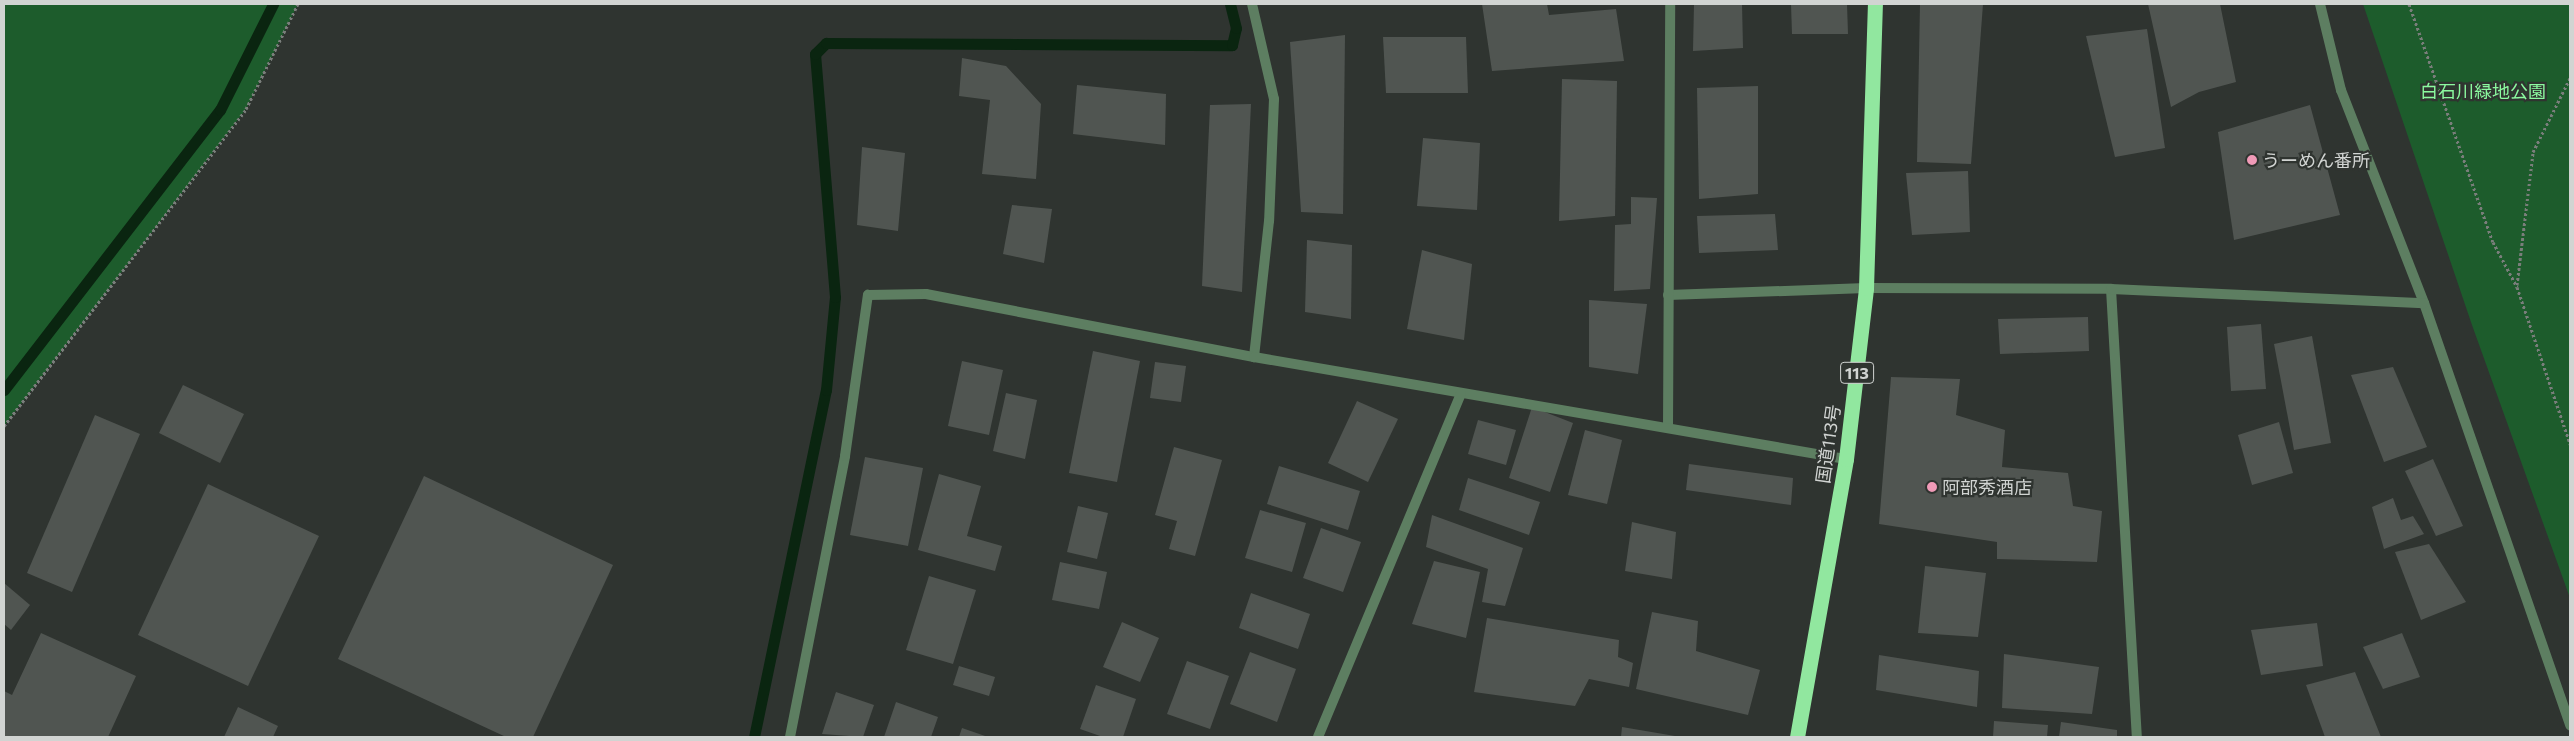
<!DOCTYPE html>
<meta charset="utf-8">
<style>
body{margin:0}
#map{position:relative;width:2574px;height:741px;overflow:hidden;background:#2f3430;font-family:Commissioner,"Noto Sans JP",sans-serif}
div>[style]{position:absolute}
.green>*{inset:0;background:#1d5c2c}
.stream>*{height:11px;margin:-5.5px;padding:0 5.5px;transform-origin:5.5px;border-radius:5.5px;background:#0a2510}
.building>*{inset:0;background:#505551}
.path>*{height:3px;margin-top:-1.5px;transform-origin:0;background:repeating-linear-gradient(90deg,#7a7e7b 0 2.5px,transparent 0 5px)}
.street>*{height:10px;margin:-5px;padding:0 5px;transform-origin:5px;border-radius:5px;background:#5d7e61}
.highway>*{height:15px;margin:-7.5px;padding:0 7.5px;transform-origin:7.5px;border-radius:7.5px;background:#91e79f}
.dots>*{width:14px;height:14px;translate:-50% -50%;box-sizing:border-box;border:2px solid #2f3430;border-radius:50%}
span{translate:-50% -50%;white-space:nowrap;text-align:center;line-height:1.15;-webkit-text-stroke:4.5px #2f3430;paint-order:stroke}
.shield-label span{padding:1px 4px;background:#2f3430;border:1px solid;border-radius:4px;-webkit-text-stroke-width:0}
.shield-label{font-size:16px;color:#d1d4d2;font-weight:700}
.park-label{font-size:18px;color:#8bf99f}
.poi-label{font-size:18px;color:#d1d4d2}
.left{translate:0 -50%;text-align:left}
.street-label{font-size:18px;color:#d1d4d2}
.frame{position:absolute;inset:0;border:5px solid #d1d4d2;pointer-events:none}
</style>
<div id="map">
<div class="green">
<div style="clip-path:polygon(4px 4px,298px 4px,246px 109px,4px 426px)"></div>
<div style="clip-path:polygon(2363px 4px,2570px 4px,2570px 598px,2472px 325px)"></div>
</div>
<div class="stream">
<div style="left:4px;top:390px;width:354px;rotate:-52.4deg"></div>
<div style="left:220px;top:110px;width:119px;rotate:-63.4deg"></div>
<div style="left:754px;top:737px;width:354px;rotate:-78.3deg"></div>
<div style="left:826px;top:390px;width:93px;rotate:-84.5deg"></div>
<div style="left:835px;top:297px;width:244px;rotate:-94.7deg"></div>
<div style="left:815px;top:54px;width:16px;rotate:-45deg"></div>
<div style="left:826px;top:43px;width:406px;rotate:0.3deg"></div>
<div style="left:1232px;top:45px;width:17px;rotate:-77deg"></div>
<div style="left:1236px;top:28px;width:25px;rotate:-104deg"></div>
</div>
<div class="building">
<div style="clip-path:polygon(1482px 4px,1547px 4px,1549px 15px,1616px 9px,1624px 61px,1492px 71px)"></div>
<div style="clip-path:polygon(1694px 4px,1742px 4px,1743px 48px,1693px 51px)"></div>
<div style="clip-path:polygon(1791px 4px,1847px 4px,1848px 34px,1792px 34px)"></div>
<div style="clip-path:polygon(1920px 4px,1983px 4px,1971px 164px,1917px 162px)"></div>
<div style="clip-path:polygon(2148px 4px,2220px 4px,2236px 82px,2199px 92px,2171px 107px)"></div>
<div style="clip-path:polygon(2147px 29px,2165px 148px,2115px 157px,2086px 36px)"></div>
<div style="clip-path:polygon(1345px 35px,1343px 214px,1301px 212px,1290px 42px)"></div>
<div style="clip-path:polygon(1383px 37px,1466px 37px,1468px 93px,1386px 93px)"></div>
<div style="clip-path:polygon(962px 58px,1006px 66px,1041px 104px,1036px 179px,982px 174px,990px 100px,959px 96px)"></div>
<div style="clip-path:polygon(1562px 79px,1617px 81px,1615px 216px,1559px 221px)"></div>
<div style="clip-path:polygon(1077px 85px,1166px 94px,1165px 145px,1073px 134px)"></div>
<div style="clip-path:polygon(1758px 86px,1758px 194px,1699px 199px,1697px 88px)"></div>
<div style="clip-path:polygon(1251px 104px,1242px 292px,1202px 286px,1210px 105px)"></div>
<div style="clip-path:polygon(2310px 105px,2340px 215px,2234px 240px,2218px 132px)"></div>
<div style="clip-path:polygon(1423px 138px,1480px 143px,1477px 210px,1417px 206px)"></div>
<div style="clip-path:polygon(862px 147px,905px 153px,898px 231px,857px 225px)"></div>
<div style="clip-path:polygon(1968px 171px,1970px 232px,1912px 235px,1906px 173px)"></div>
<div style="clip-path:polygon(1631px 197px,1657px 198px,1650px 289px,1614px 291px,1615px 225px,1631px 224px)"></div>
<div style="clip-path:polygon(1012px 205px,1052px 209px,1044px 263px,1003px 254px)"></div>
<div style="clip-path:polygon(1775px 214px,1778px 250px,1699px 253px,1697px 216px)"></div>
<div style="clip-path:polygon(1307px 240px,1352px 245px,1351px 319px,1305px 312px)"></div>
<div style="clip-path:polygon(1422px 250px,1472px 264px,1464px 340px,1407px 329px)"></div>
<div style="clip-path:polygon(1589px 300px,1647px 304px,1638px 374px,1589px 367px)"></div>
<div style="clip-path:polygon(2088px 317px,2089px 351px,2000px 354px,1998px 319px)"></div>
<div style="clip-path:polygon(2261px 324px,2266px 389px,2231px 391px,2227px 327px)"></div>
<div style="clip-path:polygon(2312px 336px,2331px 443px,2294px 450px,2274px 344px)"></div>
<div style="clip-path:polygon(1093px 351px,1140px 361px,1117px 482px,1069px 473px)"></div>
<div style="clip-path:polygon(962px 361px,1003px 370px,989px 435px,948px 426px)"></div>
<div style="clip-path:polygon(1155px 362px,1186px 366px,1181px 402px,1150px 398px)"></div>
<div style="clip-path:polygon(2393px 367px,2427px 447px,2384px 462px,2351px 375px)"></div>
<div style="clip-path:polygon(1891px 377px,1960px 379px,1956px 415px,2005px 430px,2002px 467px,2068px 473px,2073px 506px,2102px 511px,2097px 562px,1997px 559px,1997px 542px,1879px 524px)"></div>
<div style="clip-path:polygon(183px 385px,244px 414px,220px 463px,159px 433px)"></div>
<div style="clip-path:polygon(1006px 393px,1037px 400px,1025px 459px,993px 451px)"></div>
<div style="clip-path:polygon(1357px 401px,1398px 419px,1368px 482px,1328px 463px)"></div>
<div style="clip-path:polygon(1532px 407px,1573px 423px,1550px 492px,1509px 478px)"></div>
<div style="clip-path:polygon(95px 415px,140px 434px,72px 592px,27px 573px)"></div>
<div style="clip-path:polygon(1478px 420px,1516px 430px,1506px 465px,1468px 454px)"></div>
<div style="clip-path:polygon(2279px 422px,2293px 473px,2252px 485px,2238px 435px)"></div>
<div style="clip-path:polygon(1585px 430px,1622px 440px,1607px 504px,1568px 495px)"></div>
<div style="clip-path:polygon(1174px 447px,1222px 460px,1195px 556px,1169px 549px,1177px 521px,1155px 515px)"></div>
<div style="clip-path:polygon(865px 457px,923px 468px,908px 546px,850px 535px)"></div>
<div style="clip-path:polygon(2433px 459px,2463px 526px,2436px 536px,2405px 471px)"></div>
<div style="clip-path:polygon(1689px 464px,1793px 478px,1791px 505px,1686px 490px)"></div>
<div style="clip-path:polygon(1279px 466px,1360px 491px,1348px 530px,1267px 504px)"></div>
<div style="clip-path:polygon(939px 474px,981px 486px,967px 536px,1002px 546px,995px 571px,918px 550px)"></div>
<div style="clip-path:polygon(424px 476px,613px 565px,533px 737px,506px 737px,338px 659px)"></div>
<div style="clip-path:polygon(1468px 478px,1540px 502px,1529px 535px,1459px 510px)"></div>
<div style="clip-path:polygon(208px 484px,319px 536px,248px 686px,138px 635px)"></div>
<div style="clip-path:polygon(2393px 498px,2401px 520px,2413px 516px,2424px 534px,2384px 549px,2372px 507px)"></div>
<div style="clip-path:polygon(1078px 506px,1108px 513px,1097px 559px,1067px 552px)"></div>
<div style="clip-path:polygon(1260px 510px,1306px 523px,1292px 572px,1245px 558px)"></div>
<div style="clip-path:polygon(1432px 515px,1523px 548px,1505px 606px,1482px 602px,1488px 569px,1426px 547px)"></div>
<div style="clip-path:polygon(1632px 522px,1676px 532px,1672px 579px,1625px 571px)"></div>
<div style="clip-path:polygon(1321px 528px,1361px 542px,1343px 592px,1303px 578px)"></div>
<div style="clip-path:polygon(2429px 544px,2466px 602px,2421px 620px,2395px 552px)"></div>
<div style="clip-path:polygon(1434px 561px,1480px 572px,1466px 638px,1412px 624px)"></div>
<div style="clip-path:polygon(1060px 562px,1107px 572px,1099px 609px,1052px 600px)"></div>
<div style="clip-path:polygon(1925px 566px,1986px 573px,1978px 637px,1918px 633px)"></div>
<div style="clip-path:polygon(929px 576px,976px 590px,953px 664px,906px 650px)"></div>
<div style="clip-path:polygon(4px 583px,30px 605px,11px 630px,4px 624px)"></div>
<div style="clip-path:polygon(1251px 593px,1310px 614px,1298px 649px,1239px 628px)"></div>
<div style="clip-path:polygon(1652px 612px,1698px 621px,1696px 651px,1760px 670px,1748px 715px,1636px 689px)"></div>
<div style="clip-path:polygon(1487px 618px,1619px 640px,1618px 657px,1633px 663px,1629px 687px,1589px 679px,1575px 706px,1474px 692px)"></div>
<div style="clip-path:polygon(1122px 622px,1159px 638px,1140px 682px,1103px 667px)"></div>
<div style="clip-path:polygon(2317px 623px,2323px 666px,2261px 675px,2251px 630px)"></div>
<div style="clip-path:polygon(41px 633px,136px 676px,108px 737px,4px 737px,4px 691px,12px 695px)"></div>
<div style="clip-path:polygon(2402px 633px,2420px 677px,2383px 689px,2363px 647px)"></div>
<div style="clip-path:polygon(1250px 652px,1296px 669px,1277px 722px,1230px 704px)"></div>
<div style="clip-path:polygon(2004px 654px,2099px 667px,2092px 714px,2002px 708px)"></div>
<div style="clip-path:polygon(1879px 655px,1979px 671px,1977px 707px,1876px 690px)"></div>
<div style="clip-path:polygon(1187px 661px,1229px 676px,1210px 729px,1167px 714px)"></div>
<div style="clip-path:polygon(959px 666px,995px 677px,989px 696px,953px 685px)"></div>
<div style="clip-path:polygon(2355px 672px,2381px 737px,2325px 737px,2306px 685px)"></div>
<div style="clip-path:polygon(1096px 685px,1136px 699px,1123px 737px,1103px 737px,1080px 729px)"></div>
<div style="clip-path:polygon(836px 692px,874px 705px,863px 737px,822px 734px)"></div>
<div style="clip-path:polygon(896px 702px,938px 717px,931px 737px,884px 737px)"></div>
<div style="clip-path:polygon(238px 707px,278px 726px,273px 737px,224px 737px)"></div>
<div style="clip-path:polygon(1994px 721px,2048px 725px,2047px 737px,1993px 737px)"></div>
<div style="clip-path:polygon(2061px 722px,2117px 730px,2117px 737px,2059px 737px)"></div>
<div style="clip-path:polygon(1622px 727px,1675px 736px,1675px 737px,1621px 737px)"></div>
<div style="clip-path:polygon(962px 728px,988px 737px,959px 737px)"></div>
</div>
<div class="path">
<div style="left:2409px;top:4px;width:252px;rotate:70.6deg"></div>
<div style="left:2493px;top:242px;width:51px;rotate:61.9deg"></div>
<div style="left:2517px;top:287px;width:166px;rotate:71.3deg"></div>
<div style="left:2517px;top:285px;width:134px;rotate:-83.1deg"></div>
<div style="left:2533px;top:152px;width:83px;rotate:-63.4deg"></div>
<div style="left:4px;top:426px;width:399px;rotate:-52.6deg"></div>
<div style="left:246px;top:109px;width:117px;rotate:-63.7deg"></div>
</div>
<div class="street">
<div style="left:1252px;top:4px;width:98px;rotate:77deg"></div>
<div style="left:1274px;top:99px;width:122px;rotate:92.3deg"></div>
<div style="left:1269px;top:221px;width:137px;rotate:96.3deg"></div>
<div style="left:2320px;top:4px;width:89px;rotate:76.3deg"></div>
<div style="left:2341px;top:90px;width:229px;rotate:68.7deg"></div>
<div style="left:2424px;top:303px;width:447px;rotate:70.9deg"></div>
<div style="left:2111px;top:289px;width:449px;rotate:86.7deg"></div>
<div style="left:1668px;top:295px;width:198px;rotate:-2deg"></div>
<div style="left:1866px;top:288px;width:245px;rotate:0.2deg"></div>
<div style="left:2111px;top:289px;width:313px;rotate:2.6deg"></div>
<div style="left:1668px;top:427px;width:423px;rotate:-89.7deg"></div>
<div style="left:790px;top:737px;width:286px;rotate:-78.9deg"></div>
<div style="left:845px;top:456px;width:163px;rotate:-81.9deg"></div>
<div style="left:868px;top:295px;width:58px;rotate:-1deg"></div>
<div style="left:926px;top:294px;width:334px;rotate:10.9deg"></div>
<div style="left:1254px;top:357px;width:601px;rotate:9.78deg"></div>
<div style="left:1318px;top:737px;width:372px;rotate:-67.4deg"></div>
</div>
<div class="highway">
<div style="left:1797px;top:737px;width:282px;rotate:-80deg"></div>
<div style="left:1846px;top:459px;width:172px;rotate:-83.3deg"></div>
<div style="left:1866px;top:288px;width:284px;rotate:-88.2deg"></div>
</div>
<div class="dots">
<div style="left:2252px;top:160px;background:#f09ab7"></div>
<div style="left:1932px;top:487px;background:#f09ab7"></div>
</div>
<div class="shield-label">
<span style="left:1857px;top:373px">113</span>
</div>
<div class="park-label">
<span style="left:2483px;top:91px">白石川緑地公園</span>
</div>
<div class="poi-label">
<span class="left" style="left:2262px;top:160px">うーめん番所</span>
<span class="left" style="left:1942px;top:487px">阿部秀酒店</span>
</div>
<div class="street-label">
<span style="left:1828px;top:444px;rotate:-82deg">国道113号</span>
</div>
<div class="frame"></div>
</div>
